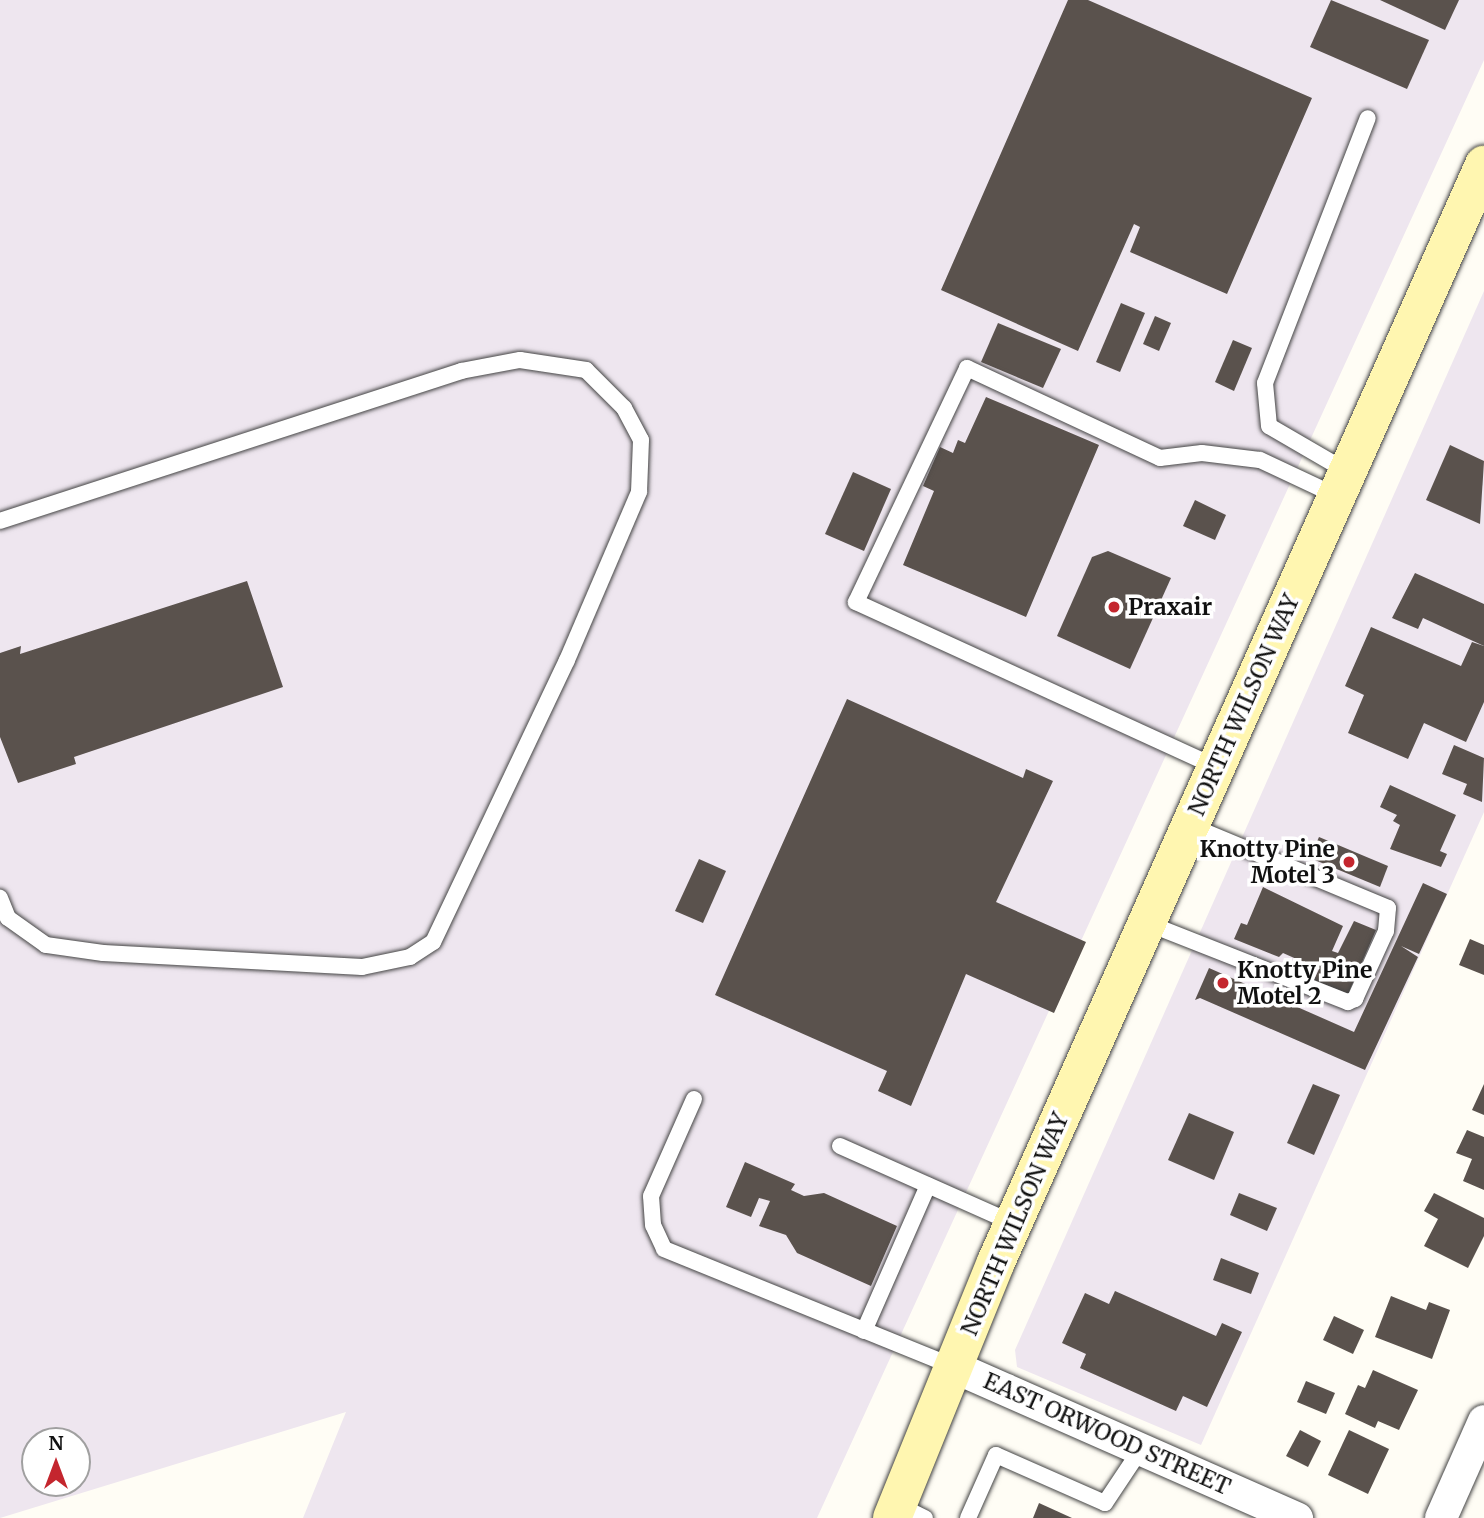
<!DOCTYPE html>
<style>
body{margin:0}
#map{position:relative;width:1484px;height:1518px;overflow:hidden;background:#fffdf5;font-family:Merriweather,serif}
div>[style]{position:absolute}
.industrial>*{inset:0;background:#eee6ef}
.building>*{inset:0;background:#5a524d}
.roads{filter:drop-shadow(0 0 2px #444) drop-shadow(0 0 2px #444)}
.lane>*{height:16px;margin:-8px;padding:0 8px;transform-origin:8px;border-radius:8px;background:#fff}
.street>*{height:32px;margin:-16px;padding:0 16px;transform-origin:16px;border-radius:16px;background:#fff}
.secondary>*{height:38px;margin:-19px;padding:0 19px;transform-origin:19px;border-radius:19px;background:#fff6b0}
.dots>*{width:19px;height:19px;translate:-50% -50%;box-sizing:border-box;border:4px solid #fff;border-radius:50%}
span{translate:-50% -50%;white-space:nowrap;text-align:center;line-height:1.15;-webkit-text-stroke:7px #fff;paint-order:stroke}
.poi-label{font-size:23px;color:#111;font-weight:700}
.left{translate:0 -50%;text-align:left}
.right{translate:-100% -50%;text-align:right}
.street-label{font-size:23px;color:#111}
.north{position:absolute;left:21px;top:1427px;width:70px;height:70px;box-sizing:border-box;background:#fff;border:2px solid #a0a0a0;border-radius:50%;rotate:0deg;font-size:19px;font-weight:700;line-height:28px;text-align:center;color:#111}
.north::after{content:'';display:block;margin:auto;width:24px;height:32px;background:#c4262e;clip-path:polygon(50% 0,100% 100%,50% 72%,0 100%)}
</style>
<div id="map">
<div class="industrial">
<div style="clip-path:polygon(evenodd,0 0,1484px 0,1484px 60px,817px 1518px,303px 1518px,346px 1412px,0 1518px,0 0,35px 1441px,77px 1441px,77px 1483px,35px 1483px,35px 1441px)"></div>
<div style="clip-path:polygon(1484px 291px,1484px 812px,1201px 1445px,1017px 1367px,1015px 1350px)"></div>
</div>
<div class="building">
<div style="clip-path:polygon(1068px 0,1088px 0,1312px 98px,1227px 294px,1130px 252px,1140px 227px,1134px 224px,1078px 351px,941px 290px)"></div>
<div style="clip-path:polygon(1331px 0,1429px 40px,1407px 89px,1310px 47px)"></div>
<div style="clip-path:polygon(1380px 0,1459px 0,1445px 30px)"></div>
<div style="clip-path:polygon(1121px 303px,1145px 313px,1120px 372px,1096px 362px)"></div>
<div style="clip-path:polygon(1155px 316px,1171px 323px,1159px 351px,1143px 344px)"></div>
<div style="clip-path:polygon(998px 323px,1061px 349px,1043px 388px,981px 362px)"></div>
<div style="clip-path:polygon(1233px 340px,1252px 348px,1234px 391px,1215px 382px)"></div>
<div style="clip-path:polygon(986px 397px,1099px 445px,1026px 617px,903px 565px,934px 491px,923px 486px,940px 447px,953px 453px,958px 440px,965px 443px)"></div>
<div style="clip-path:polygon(1450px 445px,1484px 461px,1480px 524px,1426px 500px)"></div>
<div style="clip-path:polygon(853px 472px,891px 489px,864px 551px,825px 534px)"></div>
<div style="clip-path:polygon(1195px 500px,1226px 515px,1215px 540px,1183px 526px)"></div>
<div style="clip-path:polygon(1108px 551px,1171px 578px,1130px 669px,1057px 636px,1092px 557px)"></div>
<div style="clip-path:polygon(1415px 573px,1484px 604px,1484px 646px,1423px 618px,1418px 629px,1392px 618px)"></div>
<div style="clip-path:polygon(247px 581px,283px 687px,74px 757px,76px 764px,18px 783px,0 737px,0 653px,21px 646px,20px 654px)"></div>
<div style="clip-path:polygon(1371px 627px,1461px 666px,1472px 642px,1484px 646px,1484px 702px,1466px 742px,1424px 723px,1408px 759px,1348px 733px,1364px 695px,1345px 686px)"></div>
<div style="clip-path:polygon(847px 699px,1023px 778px,1026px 769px,1053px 781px,996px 902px,1086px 942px,1054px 1013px,966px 974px,911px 1106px,878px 1091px,887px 1071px,715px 995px)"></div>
<div style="clip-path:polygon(1454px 745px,1484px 758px,1482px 802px,1463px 794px,1467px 784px,1442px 774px)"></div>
<div style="clip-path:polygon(1390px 785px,1456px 815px,1440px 851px,1447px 854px,1441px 867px,1390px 849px,1400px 825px,1393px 821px,1397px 815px,1380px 807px)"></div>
<div style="clip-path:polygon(1319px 837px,1388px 866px,1380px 887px,1310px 858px)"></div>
<div style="clip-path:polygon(699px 859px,726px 871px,703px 923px,675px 911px)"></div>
<div style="clip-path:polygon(1423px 883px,1447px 894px,1419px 954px,1401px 946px,1418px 957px,1365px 1070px,1200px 998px,1195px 1000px,1209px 968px,1354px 1032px)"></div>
<div style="clip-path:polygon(1263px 887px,1343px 926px,1332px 951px,1338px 953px,1354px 921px,1376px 930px,1348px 994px,1314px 980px,1319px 969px,1283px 953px,1279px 957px,1234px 939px,1241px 923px,1247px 925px)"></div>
<div style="clip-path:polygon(1470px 939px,1484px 945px,1484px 975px,1459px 965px)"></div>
<div style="clip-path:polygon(1313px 1084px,1340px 1095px,1314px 1155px,1287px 1143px)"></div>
<div style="clip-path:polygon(1484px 1084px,1484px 1115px,1472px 1110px)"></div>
<div style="clip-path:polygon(1189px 1113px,1234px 1132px,1214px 1180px,1168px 1160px)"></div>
<div style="clip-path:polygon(1467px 1130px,1484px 1137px,1484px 1190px,1463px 1181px,1472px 1159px,1456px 1153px)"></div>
<div style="clip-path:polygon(745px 1162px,795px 1184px,791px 1190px,804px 1196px,824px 1193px,897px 1226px,871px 1286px,797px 1253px,786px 1235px,759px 1226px,770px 1201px,759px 1198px,751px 1217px,726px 1207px)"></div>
<div style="clip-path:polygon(1239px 1193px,1277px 1208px,1267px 1231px,1230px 1215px)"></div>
<div style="clip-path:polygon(1434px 1193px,1484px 1218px,1484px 1236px,1468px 1268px,1424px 1246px,1438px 1219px,1424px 1211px)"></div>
<div style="clip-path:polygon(1221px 1258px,1259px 1273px,1251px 1294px,1213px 1280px)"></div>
<div style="clip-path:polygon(1115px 1291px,1216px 1336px,1222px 1323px,1242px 1332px,1207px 1407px,1183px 1396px,1176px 1411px,1080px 1368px,1086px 1354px,1062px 1343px,1085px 1293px,1109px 1304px)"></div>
<div style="clip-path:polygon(1391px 1296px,1426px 1310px,1429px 1302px,1450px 1310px,1432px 1359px,1375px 1337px)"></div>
<div style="clip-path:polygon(1334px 1316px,1364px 1330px,1353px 1354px,1323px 1340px)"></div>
<div style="clip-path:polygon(1373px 1370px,1418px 1390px,1399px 1430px,1378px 1421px,1375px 1428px,1345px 1414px,1358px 1385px,1365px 1388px)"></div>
<div style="clip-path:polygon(1306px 1381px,1335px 1393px,1326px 1414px,1297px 1402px)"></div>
<div style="clip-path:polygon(1300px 1430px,1321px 1441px,1308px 1467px,1286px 1456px)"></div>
<div style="clip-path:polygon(1349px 1430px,1389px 1449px,1368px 1494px,1328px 1475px)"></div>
<div style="clip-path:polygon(1039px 1503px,1072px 1518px,1033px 1518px)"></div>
</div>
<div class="roads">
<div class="lane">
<div style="left:1348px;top:472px;width:91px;rotate:-149.8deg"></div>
<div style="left:1269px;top:426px;width:43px;rotate:-95.3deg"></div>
<div style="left:1265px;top:383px;width:284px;rotate:-68.8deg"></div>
<div style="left:0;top:521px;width:485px;rotate:-18deg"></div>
<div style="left:461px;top:371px;width:60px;rotate:-10.6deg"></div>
<div style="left:520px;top:360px;width:67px;rotate:8.6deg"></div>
<div style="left:586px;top:370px;width:54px;rotate:45deg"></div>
<div style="left:624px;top:408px;width:36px;rotate:62deg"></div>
<div style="left:641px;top:440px;width:52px;rotate:92.2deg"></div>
<div style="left:639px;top:492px;width:183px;rotate:113.2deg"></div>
<div style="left:567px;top:660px;width:312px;rotate:115.4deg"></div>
<div style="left:433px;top:942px;width:27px;rotate:147deg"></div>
<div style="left:410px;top:957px;width:49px;rotate:168.2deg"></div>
<div style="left:362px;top:967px;width:259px;rotate:-176.9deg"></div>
<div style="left:103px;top:953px;width:58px;rotate:-172deg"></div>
<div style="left:46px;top:945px;width:47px;rotate:-144.6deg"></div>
<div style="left:8px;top:918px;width:22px;rotate:-112deg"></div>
<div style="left:1216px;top:767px;width:396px;rotate:-155.4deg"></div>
<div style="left:856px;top:602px;width:259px;rotate:-64.6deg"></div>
<div style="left:967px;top:368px;width:213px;rotate:25deg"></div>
<div style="left:1160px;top:458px;width:42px;rotate:-6.8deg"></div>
<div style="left:1202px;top:453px;width:58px;rotate:6.9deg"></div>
<div style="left:1260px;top:460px;width:85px;rotate:25.1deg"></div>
<div style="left:1147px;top:923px;width:216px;rotate:21.5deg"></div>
<div style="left:1348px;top:1002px;width:8px;rotate:-23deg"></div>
<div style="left:1355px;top:999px;width:75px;rotate:-65.5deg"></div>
<div style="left:1386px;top:931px;width:23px;rotate:-85deg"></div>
<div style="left:1388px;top:908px;width:213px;rotate:-157.4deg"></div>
<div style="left:694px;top:1099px;width:106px;rotate:113.9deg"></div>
<div style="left:651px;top:1196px;width:29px;rotate:86deg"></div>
<div style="left:653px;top:1225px;width:26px;rotate:65deg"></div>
<div style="left:664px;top:1249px;width:313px;rotate:22.1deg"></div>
<div style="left:840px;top:1146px;width:189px;rotate:24deg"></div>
<div style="left:864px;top:1331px;width:159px;rotate:-66.3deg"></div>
<div style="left:898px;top:1505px;width:30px;rotate:26deg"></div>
<div style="left:968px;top:1518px;width:69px;rotate:-66deg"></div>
<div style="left:996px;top:1455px;width:119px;rotate:23.8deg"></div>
<div style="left:1105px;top:1503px;width:65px;rotate:-56.3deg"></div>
</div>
<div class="street">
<div style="left:954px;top:1367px;width:375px;rotate:23.8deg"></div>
<div style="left:1441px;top:1518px;width:106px;rotate:-66.1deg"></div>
</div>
<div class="secondary">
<div style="left:892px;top:1518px;width:276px;rotate:-67.9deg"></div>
<div style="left:996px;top:1262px;width:1201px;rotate:-66.02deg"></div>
</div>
</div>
<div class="dots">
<div style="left:1114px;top:607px;background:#c4262e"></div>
<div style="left:1349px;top:862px;background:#c4262e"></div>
<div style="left:1223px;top:983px;background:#c4262e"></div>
</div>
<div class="poi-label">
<span class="left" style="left:1128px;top:607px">Praxair</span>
<span class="right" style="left:1335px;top:862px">Knotty Pine<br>Motel 3</span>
<span class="left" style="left:1237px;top:983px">Knotty Pine<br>Motel 2</span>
</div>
<div class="street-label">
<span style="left:1244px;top:705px;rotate:-66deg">NORTH WILSON WAY</span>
<span style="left:1015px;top:1224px;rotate:-67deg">NORTH WILSON WAY</span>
<span style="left:1107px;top:1434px;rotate:24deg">EAST ORWOOD STREET</span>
</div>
<div class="north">N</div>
</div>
